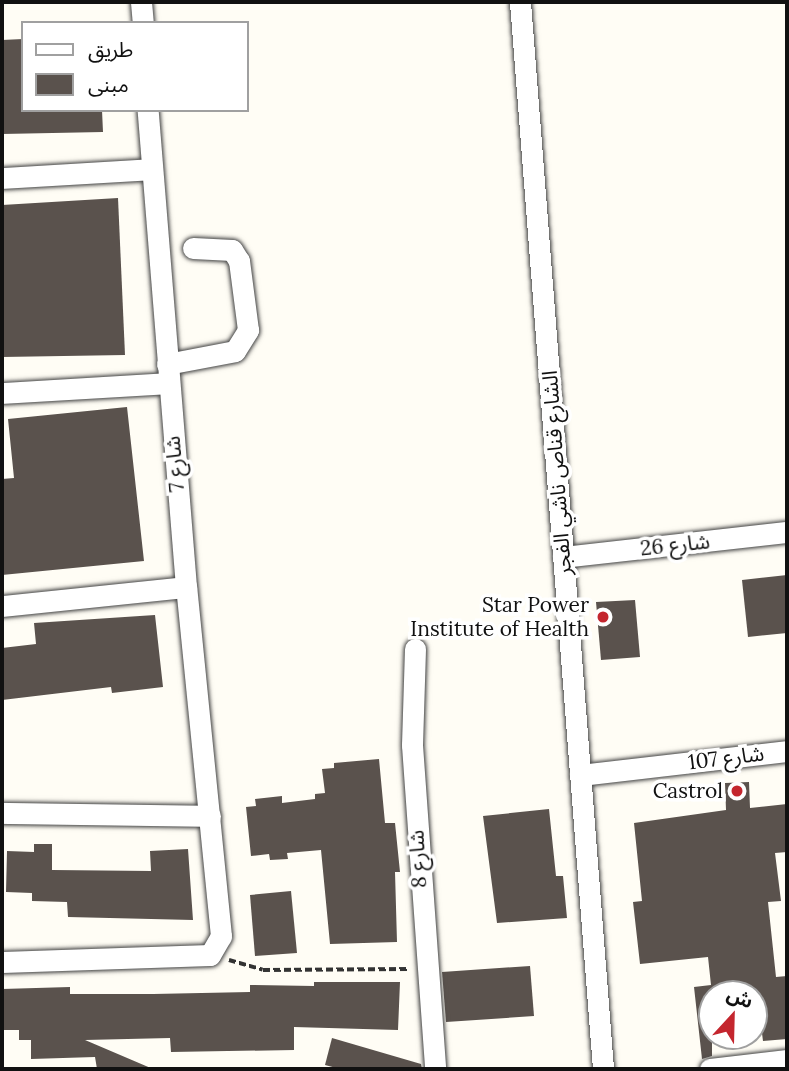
<!DOCTYPE html>
<meta charset="utf-8">
<style>
body{margin:0}
#map{position:relative;width:789px;height:1071px;overflow:hidden;background:#fffdf5;font-family:Lora,"Noto Sans Arabic",serif}
div>[style]{position:absolute}
.building>*{inset:0;background:#5a524d}
.path>*{height:3.5px;margin-top:-1.75px;transform-origin:0;background:repeating-linear-gradient(90deg,#333 0 7px,transparent 0 10.5px)}
.roads{filter:drop-shadow(0 0 2px #444) drop-shadow(0 0 2px #444)}
.minor>*{height:21px;margin:-10.5px;padding:0 10.5px;transform-origin:10.5px;border-radius:10.5px;background:#fff}
.dots>*{width:19px;height:19px;translate:-50% -50%;box-sizing:border-box;border:4px solid #fff;border-radius:50%}
span{translate:-50% -50%;white-space:nowrap;text-align:center;line-height:1.15;-webkit-text-stroke:7px #fff;paint-order:stroke}
.street-label{font-size:21px;color:#111}
.poi-label{font-size:21px;color:#111}
.right{translate:-100% -50%;text-align:right}
.frame{position:absolute;inset:0;border:4px solid #111;pointer-events:none}
.legend{position:absolute;left:21px;top:21px;width:228px;height:91px;box-sizing:border-box;background:#fff;border:2px solid #a0a0a0;margin:0;padding:9px 12px;list-style:none;font-size:21px;color:#111}
.legend li{display:flex;align-items:center;gap:14px;height:35px}
.legend b{width:35px;border:2px solid #a0a0a0}
.north{position:absolute;left:698px;top:980px;width:70px;height:70px;box-sizing:border-box;background:#fff;border:2px solid #a0a0a0;border-radius:50%;rotate:22deg;font-size:19px;font-weight:700;line-height:28px;text-align:center;color:#111}
.north::after{content:'';display:block;margin:auto;width:24px;height:32px;background:#c4262e;clip-path:polygon(50% 0,100% 100%,50% 72%,0 100%)}
</style>
<div id="map">
<div class="building">
<div style="clip-path:polygon(23px 39px,23px 110px,102px 110px,103px 132px,2px 134px,2px 40px)"></div>
<div style="clip-path:polygon(118px 198px,125px 355px,2px 357px,2px 205px)"></div>
<div style="clip-path:polygon(127px 407px,144px 561px,2px 575px,2px 479px,14px 478px,8px 419px)"></div>
<div style="clip-path:polygon(787px 575px,787px 633px,748px 637px,742px 580px)"></div>
<div style="clip-path:polygon(635px 600px,640px 657px,601px 660px,596px 602px)"></div>
<div style="clip-path:polygon(155px 615px,163px 687px,112px 693px,111px 687px,2px 700px,2px 648px,36px 644px,34px 623px)"></div>
<div style="clip-path:polygon(379px 759px,385px 823px,395px 823px,400px 872px,395px 872px,397px 942px,330px 944px,321px 850px,287px 853px,288px 859px,270px 860px,269px 854px,251px 856px,246px 807px,256px 806px,255px 799px,282px 796px,282px 803px,315px 799px,315px 794px,325px 793px,322px 769px,334px 768px,334px 763px)"></div>
<div style="clip-path:polygon(749px 782px,750px 808px,787px 804px,787px 852px,775px 853px,781px 901px,768px 902px,776px 977px,787px 976px,787px 1039px,763px 1041px,757px 994px,712px 992px,712px 1056px,702px 1059px,694px 987px,711px 985px,708px 957px,640px 964px,633px 902px,642px 901px,634px 823px,726px 810px,725px 783px)"></div>
<div style="clip-path:polygon(549px 809px,556px 876px,563px 876px,567px 918px,497px 923px,483px 816px)"></div>
<div style="clip-path:polygon(34px 844px,52px 844px,52px 870px,151px 871px,150px 851px,188px 849px,193px 920px,68px 917px,67px 902px,32px 901px,32px 893px,6px 892px,7px 851px,34px 852px)"></div>
<div style="clip-path:polygon(291px 891px,297px 953px,255px 956px,250px 895px)"></div>
<div style="clip-path:polygon(530px 966px,534px 1016px,446px 1022px,442px 972px)"></div>
<div style="clip-path:polygon(314px 982px,400px 982px,398px 1030px,294px 1027px,294px 1050px,171px 1052px,170px 1038px,85px 1040px,153px 1069px,97px 1069px,95px 1057px,31px 1059px,31px 1040px,19px 1040px,19px 1030px,2px 1030px,2px 989px,70px 987px,70px 994px,153px 994px,250px 992px,250px 985px,314px 986px)"></div>
<div style="clip-path:polygon(332px 1038px,421px 1064px,422px 1069px,340px 1069px,325px 1065px)"></div>
</div>
<div class="path">
<div style="left:229px;top:960px;width:35px;rotate:16deg"></div>
<div style="left:263px;top:970px;width:146px;rotate:-0.4deg"></div>
</div>
<div class="roads">
<div class="minor">
<div style="left:141px;top:2px;width:21px;rotate:85deg"></div>
<div style="left:520px;top:2px;width:1070px;rotate:85.55deg"></div>
<div style="left:2px;top:178px;width:150px;rotate:-3.4deg"></div>
<div style="left:167px;top:364px;width:69px;rotate:-10.8deg"></div>
<div style="left:235px;top:351px;width:25px;rotate:-58deg"></div>
<div style="left:248px;top:330px;width:70px;rotate:-97.4deg"></div>
<div style="left:239px;top:261px;width:13px;rotate:-122deg"></div>
<div style="left:232px;top:250px;width:39px;rotate:-177deg"></div>
<div style="left:2px;top:393px;width:166px;rotate:-3.4deg"></div>
<div style="left:563px;top:557px;width:225px;rotate:-6.4deg"></div>
<div style="left:2px;top:606px;width:185px;rotate:-5.9deg"></div>
<div style="left:415px;top:649px;width:96px;rotate:91.8deg"></div>
<div style="left:412px;top:745px;width:325px;rotate:85.9deg"></div>
<div style="left:580px;top:775px;width:208px;rotate:-6.6deg"></div>
<div style="left:2px;top:813px;width:208px;rotate:0.8deg"></div>
<div style="left:2px;top:962px;width:208px;rotate:-1.9deg"></div>
<div style="left:210px;top:955px;width:22px;rotate:-60deg"></div>
<div style="left:221px;top:936px;width:351px;rotate:-95.7deg"></div>
<div style="left:186px;top:587px;width:479px;rotate:-94.6deg"></div>
<div style="left:710px;top:1069px;width:78px;rotate:-6.7deg"></div>
</div>
</div>
<div class="dots">
<div style="left:603px;top:617px;background:#c4262e"></div>
<div style="left:737px;top:791px;background:#c4262e"></div>
</div>
<div class="street-label">
<span style="left:175px;top:464px;rotate:-95deg">شارع 7</span>
<span style="left:557px;top:473px;rotate:-94deg">الشارع قناص ناشي الفجر</span>
<span style="left:675px;top:545px;rotate:-6deg">شارع 26</span>
<span style="left:726px;top:758px;rotate:-7deg">شارع 107</span>
<span style="left:418px;top:859px;rotate:-93deg">شارع 8</span>
</div>
<div class="poi-label">
<span class="right" style="left:589px;top:617px">Star Power<br>Institute of Health</span>
<span class="right" style="left:723px;top:791px">Castrol</span>
</div>
<div class="frame"></div>
<ul class="legend">
<li><b style="height:9px;background:#fff"></b>طريق</li>
<li><b style="height:19px;background:#5a524d"></b>مبنى</li>
</ul>
<div class="north">ش</div>
</div>
